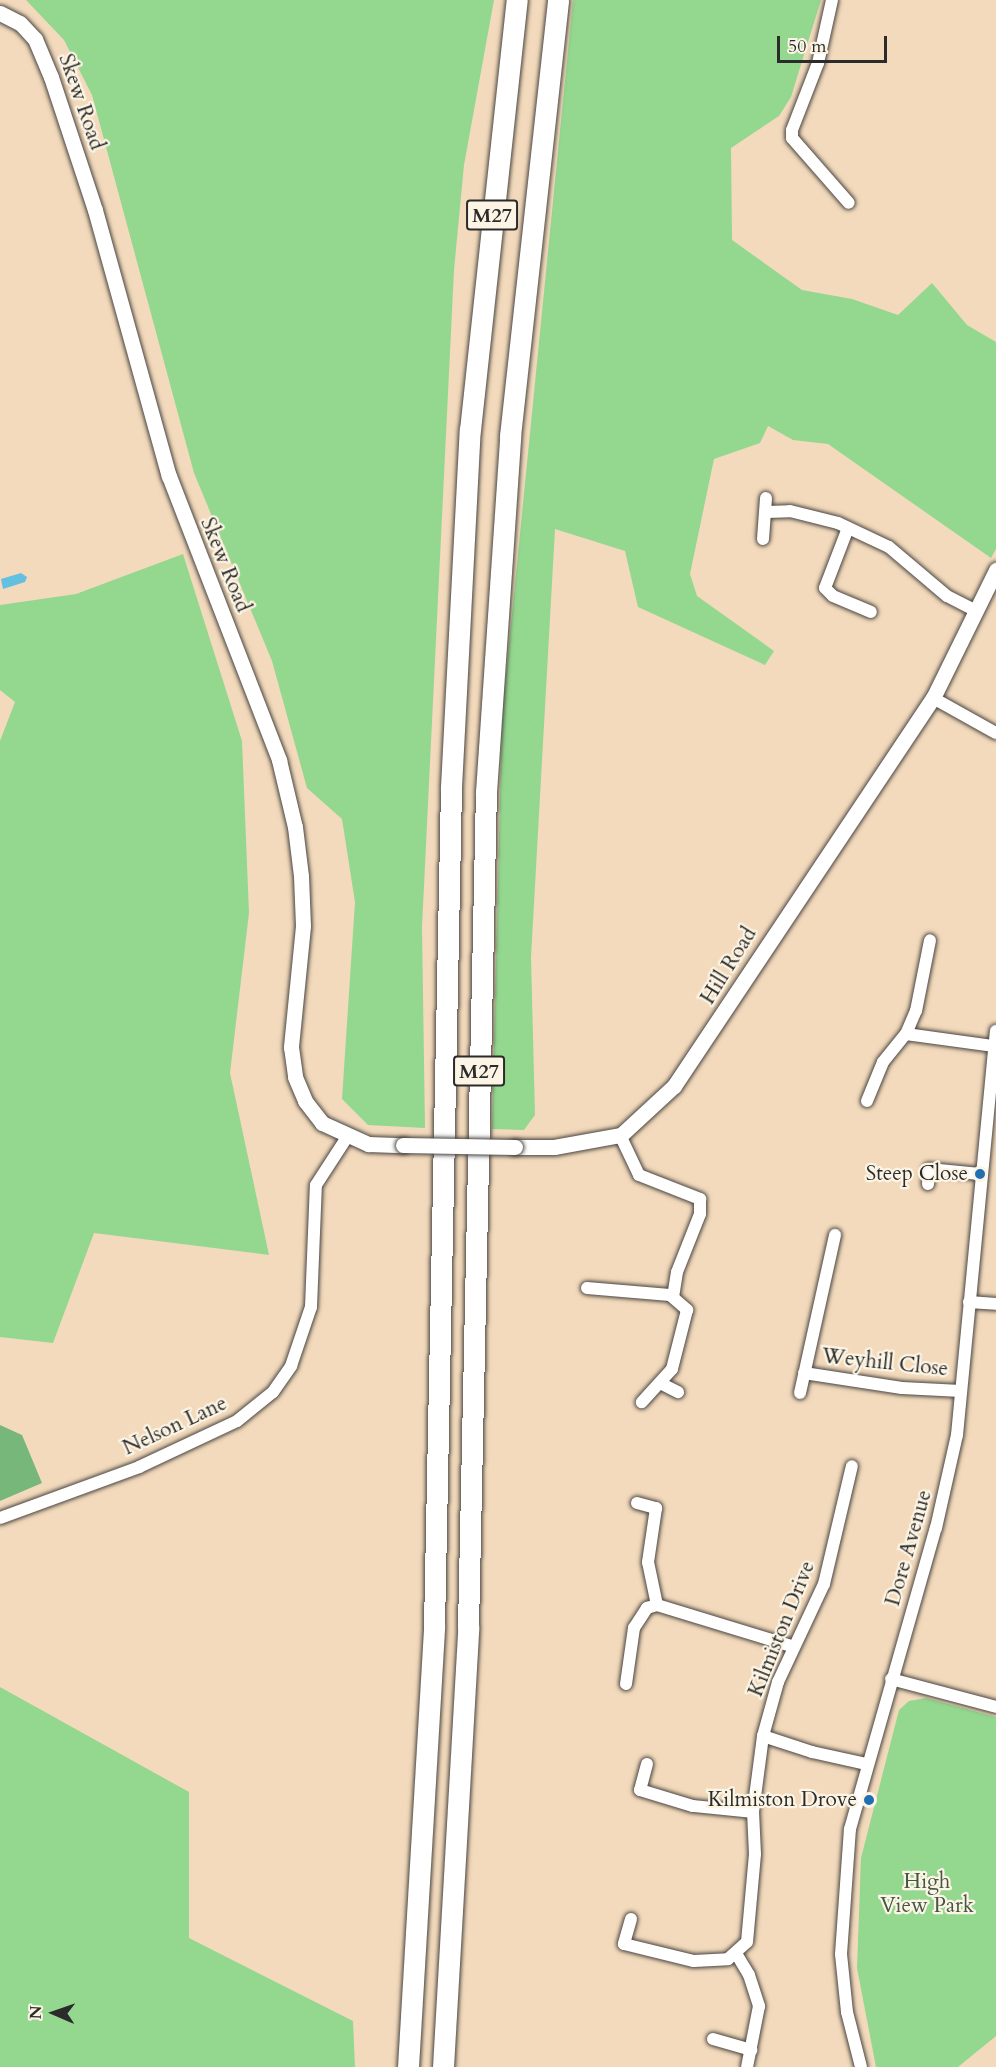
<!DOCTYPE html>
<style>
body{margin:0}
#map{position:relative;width:996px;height:2067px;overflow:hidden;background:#f3dabc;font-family:Cardo,serif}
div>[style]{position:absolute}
.green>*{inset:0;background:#94d78f}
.forest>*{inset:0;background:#77b87a}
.water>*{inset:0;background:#63c0e1}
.roads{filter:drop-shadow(0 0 2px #494541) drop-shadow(0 0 2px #494541)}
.minor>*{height:12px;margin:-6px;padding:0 6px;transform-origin:6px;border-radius:6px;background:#fff}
.tertiary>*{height:15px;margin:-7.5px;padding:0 7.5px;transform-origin:7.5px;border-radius:7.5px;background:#fff}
.motorway>*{height:21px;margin:-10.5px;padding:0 10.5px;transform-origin:10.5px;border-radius:10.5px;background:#fff}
.bridges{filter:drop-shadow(0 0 2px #494541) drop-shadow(0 0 2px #494541)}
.tertiary-bridge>*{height:15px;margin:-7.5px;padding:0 7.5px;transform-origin:7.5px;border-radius:7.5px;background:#fff}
.dots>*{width:16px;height:16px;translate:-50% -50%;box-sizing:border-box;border:3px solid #fcf5e5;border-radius:50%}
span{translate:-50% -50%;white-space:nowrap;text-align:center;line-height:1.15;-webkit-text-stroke:4.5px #fcf5e5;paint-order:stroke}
.shield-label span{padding:2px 4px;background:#fcf5e5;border:2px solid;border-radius:4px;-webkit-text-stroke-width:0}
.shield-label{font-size:20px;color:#2b2b2b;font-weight:700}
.street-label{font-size:21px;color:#2b2b2b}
.poi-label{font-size:21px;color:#2b2b2b}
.right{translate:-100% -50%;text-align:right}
.park-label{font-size:21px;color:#455644}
.north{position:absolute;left:24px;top:1983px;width:60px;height:60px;-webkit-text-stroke:4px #fcf5e5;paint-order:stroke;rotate:272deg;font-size:16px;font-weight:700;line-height:24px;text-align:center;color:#2b2b2b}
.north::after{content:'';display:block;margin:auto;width:21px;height:27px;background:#2b2b2b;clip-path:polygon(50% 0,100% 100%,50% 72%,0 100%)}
.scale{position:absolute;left:777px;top:36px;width:110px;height:27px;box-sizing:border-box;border:3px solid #2b2b2b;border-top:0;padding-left:8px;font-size:18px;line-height:21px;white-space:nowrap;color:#2b2b2b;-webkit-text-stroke:4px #fcf5e5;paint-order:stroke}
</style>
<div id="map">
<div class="green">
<div style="clip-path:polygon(26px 0,494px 0,464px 165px,454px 270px,422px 927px,425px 1128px,368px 1125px,342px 1099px,355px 902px,342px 819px,307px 788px,272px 661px,194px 473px,92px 95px,64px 40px)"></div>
<div style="clip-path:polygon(573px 0,821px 0,791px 97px,779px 116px,731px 148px,732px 240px,802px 290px,852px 299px,898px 315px,932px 283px,967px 325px,996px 342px,996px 549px,991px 558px,828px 444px,793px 440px,768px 426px,760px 443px,714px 459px,690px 574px,697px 596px,774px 651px,765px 665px,638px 607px,625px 551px,555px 529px,531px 957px,535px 1115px,524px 1130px,492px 1129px,502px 715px)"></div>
<div style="clip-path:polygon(183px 554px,242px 741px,249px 913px,230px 1073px,269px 1255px,94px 1233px,53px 1343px,0 1337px,0 741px,15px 702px,0 690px,0 605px,76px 594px)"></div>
<div style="clip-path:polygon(0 1687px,189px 1792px,189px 1938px,353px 2021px,355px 2067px,0 2067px)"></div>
<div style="clip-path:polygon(926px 1698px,996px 1717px,996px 2036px,958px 2067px,876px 2067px,857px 1968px,861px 1858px,899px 1710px,909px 1701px)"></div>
</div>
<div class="forest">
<div style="clip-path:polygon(0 1425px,22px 1435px,42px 1483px,0 1501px)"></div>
</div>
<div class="water">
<div style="clip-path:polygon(21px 573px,27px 577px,25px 582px,3px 589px,1px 579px)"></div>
</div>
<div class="roads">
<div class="minor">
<div style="left:832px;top:0;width:65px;rotate:102.5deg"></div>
<div style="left:818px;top:63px;width:72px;rotate:111.2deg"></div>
<div style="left:792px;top:130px;width:8px;rotate:90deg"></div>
<div style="left:792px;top:138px;width:86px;rotate:48.8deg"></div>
<div style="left:767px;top:512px;width:23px;rotate:-2deg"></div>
<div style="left:790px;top:511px;width:49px;rotate:14deg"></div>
<div style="left:838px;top:523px;width:56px;rotate:25.2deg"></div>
<div style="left:889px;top:547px;width:76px;rotate:40.2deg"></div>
<div style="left:947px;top:596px;width:31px;rotate:27deg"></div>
<div style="left:848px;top:528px;width:64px;rotate:111deg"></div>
<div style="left:825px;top:588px;width:11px;rotate:45deg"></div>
<div style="left:833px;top:596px;width:41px;rotate:22.8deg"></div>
<div style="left:763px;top:539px;width:41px;rotate:-85.8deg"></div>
<div style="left:933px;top:698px;width:72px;rotate:29.1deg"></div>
<div style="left:906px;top:1034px;width:89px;rotate:7.8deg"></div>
<div style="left:867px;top:1101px;width:42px;rotate:-67.7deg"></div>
<div style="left:883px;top:1062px;width:36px;rotate:-51deg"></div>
<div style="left:906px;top:1034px;width:25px;rotate:-67deg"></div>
<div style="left:916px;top:1011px;width:72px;rotate:-78.8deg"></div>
<div style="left:620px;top:1135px;width:44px;rotate:64.6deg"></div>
<div style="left:639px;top:1175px;width:66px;rotate:21.5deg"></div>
<div style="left:700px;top:1199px;width:15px;rotate:90deg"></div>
<div style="left:700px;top:1214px;width:62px;rotate:111.6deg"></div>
<div style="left:677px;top:1272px;width:25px;rotate:99deg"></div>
<div style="left:928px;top:1184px;width:15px;rotate:-86deg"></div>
<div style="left:929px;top:1169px;width:51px;rotate:5.6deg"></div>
<div style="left:587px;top:1288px;width:83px;rotate:4.8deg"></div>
<div style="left:670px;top:1295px;width:23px;rotate:41deg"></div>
<div style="left:687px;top:1310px;width:61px;rotate:104.3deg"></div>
<div style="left:672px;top:1369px;width:45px;rotate:132.3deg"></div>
<div style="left:969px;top:1302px;width:27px;rotate:4deg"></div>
<div style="left:804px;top:1373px;width:99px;rotate:8.7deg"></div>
<div style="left:902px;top:1388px;width:59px;rotate:2.9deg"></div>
<div style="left:662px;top:1384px;width:18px;rotate:27deg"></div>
<div style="left:800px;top:1393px;width:162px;rotate:-77.5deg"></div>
<div style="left:637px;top:1503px;width:20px;rotate:15deg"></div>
<div style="left:656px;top:1508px;width:55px;rotate:98.4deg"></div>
<div style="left:648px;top:1562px;width:44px;rotate:78.2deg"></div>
<div style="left:657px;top:1605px;width:143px;rotate:17deg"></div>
<div style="left:0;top:1518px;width:148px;rotate:-20.1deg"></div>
<div style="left:139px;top:1467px;width:108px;rotate:-25.1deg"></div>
<div style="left:237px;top:1421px;width:46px;rotate:-38.9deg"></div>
<div style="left:273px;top:1392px;width:32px;rotate:-55deg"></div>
<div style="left:291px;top:1366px;width:62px;rotate:-71.3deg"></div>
<div style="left:311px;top:1307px;width:122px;rotate:-87.7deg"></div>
<div style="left:316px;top:1185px;width:57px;rotate:-57.1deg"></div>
<div style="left:891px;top:1679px;width:109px;rotate:14.9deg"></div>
<div style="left:626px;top:1684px;width:57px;rotate:-81.9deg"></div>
<div style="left:634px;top:1628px;width:24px;rotate:-57deg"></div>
<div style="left:647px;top:1608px;width:10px;rotate:-17deg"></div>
<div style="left:763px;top:1736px;width:52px;rotate:18.1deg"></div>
<div style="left:812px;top:1752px;width:55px;rotate:12.5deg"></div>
<div style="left:647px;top:1764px;width:27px;rotate:105deg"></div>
<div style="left:640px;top:1790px;width:55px;rotate:16.8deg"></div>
<div style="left:693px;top:1806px;width:60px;rotate:5.7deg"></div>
<div style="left:631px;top:1919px;width:26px;rotate:106deg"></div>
<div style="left:624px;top:1944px;width:72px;rotate:13.7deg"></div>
<div style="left:694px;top:1961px;width:34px;rotate:-3deg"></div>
<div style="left:728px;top:1959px;width:25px;rotate:-42deg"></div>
<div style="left:747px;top:1942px;width:88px;rotate:-84.8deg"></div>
<div style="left:755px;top:1854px;width:42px;rotate:-92.7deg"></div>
<div style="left:753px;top:1812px;width:77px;rotate:-82.5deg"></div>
<div style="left:763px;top:1736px;width:56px;rotate:-74.5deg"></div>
<div style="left:778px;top:1682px;width:108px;rotate:-64.9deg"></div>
<div style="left:824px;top:1584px;width:121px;rotate:-76.7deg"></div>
<div style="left:737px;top:1955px;width:23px;rotate:59deg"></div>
<div style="left:749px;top:1975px;width:33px;rotate:72deg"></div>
<div style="left:759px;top:2006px;width:62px;rotate:101.1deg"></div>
<div style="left:713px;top:2039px;width:40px;rotate:16deg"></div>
<div style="left:861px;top:2067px;width:57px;rotate:-104.3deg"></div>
<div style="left:847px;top:2012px;width:58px;rotate:-95.9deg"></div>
<div style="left:841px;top:1954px;width:125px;rotate:-85.9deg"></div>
<div style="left:850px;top:1829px;width:313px;rotate:-74.1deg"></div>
<div style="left:936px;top:1528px;width:95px;rotate:-77.3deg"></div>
<div style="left:957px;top:1435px;width:406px;rotate:-84.5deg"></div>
</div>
<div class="tertiary">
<div style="left:0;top:13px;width:22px;rotate:27deg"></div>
<div style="left:20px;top:23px;width:22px;rotate:47deg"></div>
<div style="left:35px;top:39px;width:41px;rotate:67.2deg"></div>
<div style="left:51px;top:77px;width:140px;rotate:71.7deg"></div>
<div style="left:95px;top:210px;width:276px;rotate:74.5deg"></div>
<div style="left:169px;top:476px;width:305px;rotate:68.8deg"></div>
<div style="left:279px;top:760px;width:69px;rotate:76.6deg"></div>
<div style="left:295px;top:827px;width:49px;rotate:83deg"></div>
<div style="left:301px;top:876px;width:50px;rotate:87.7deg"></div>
<div style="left:303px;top:926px;width:122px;rotate:95.7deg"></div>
<div style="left:291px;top:1047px;width:30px;rotate:82deg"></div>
<div style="left:295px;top:1077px;width:26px;rotate:67deg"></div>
<div style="left:305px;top:1101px;width:28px;rotate:52deg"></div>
<div style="left:322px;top:1123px;width:51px;rotate:24.5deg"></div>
<div style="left:368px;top:1144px;width:35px;rotate:2deg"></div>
<div style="left:515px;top:1147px;width:39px"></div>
<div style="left:554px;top:1147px;width:68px;rotate:-10.2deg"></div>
<div style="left:621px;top:1135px;width:72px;rotate:-42.8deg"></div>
<div style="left:674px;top:1086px;width:467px;rotate:-56.3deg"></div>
<div style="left:933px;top:698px;width:143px;rotate:-63.8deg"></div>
</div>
<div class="motorway">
<div style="left:408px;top:2067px;width:441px;rotate:-86.6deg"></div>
<div style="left:434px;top:1627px;width:840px;rotate:-88.84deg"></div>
<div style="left:451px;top:787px;width:358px;rotate:-87deg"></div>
<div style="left:470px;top:430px;width:433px;rotate:-83.8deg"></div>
<div style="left:443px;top:2067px;width:440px;rotate:-86.7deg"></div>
<div style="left:468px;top:1628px;width:836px;rotate:-88.77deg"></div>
<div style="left:486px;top:792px;width:357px;rotate:-86.1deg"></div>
<div style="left:510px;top:436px;width:439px;rotate:-83.7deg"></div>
</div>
</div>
<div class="bridges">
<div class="tertiary-bridge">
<div style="left:403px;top:1145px;width:112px;rotate:1deg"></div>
</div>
</div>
<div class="dots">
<div style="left:980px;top:1174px;background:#1f6fb2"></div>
<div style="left:869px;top:1800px;background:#1f6fb2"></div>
</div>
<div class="shield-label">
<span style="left:492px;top:215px">M27</span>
<span style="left:479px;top:1071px">M27</span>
</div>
<div class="street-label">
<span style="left:81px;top:102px;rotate:71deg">Skew Road</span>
<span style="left:225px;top:565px;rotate:68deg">Skew Road</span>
<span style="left:729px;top:966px;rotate:-58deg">Hill Road</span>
<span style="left:885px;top:1363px;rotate:6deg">Weyhill Close</span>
<span style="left:175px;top:1426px;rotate:-25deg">Nelson Lane</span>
<span style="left:909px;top:1548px;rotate:-74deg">Dore Avenue</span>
<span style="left:782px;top:1629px;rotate:-68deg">Kilmiston Drive</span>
</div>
<div class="poi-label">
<span class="right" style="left:968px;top:1174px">Steep Close</span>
<span class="right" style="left:857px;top:1800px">Kilmiston Drove</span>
</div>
<div class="park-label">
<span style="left:927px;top:1894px">High<br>View Park</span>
</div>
<div class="north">N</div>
<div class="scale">50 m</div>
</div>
